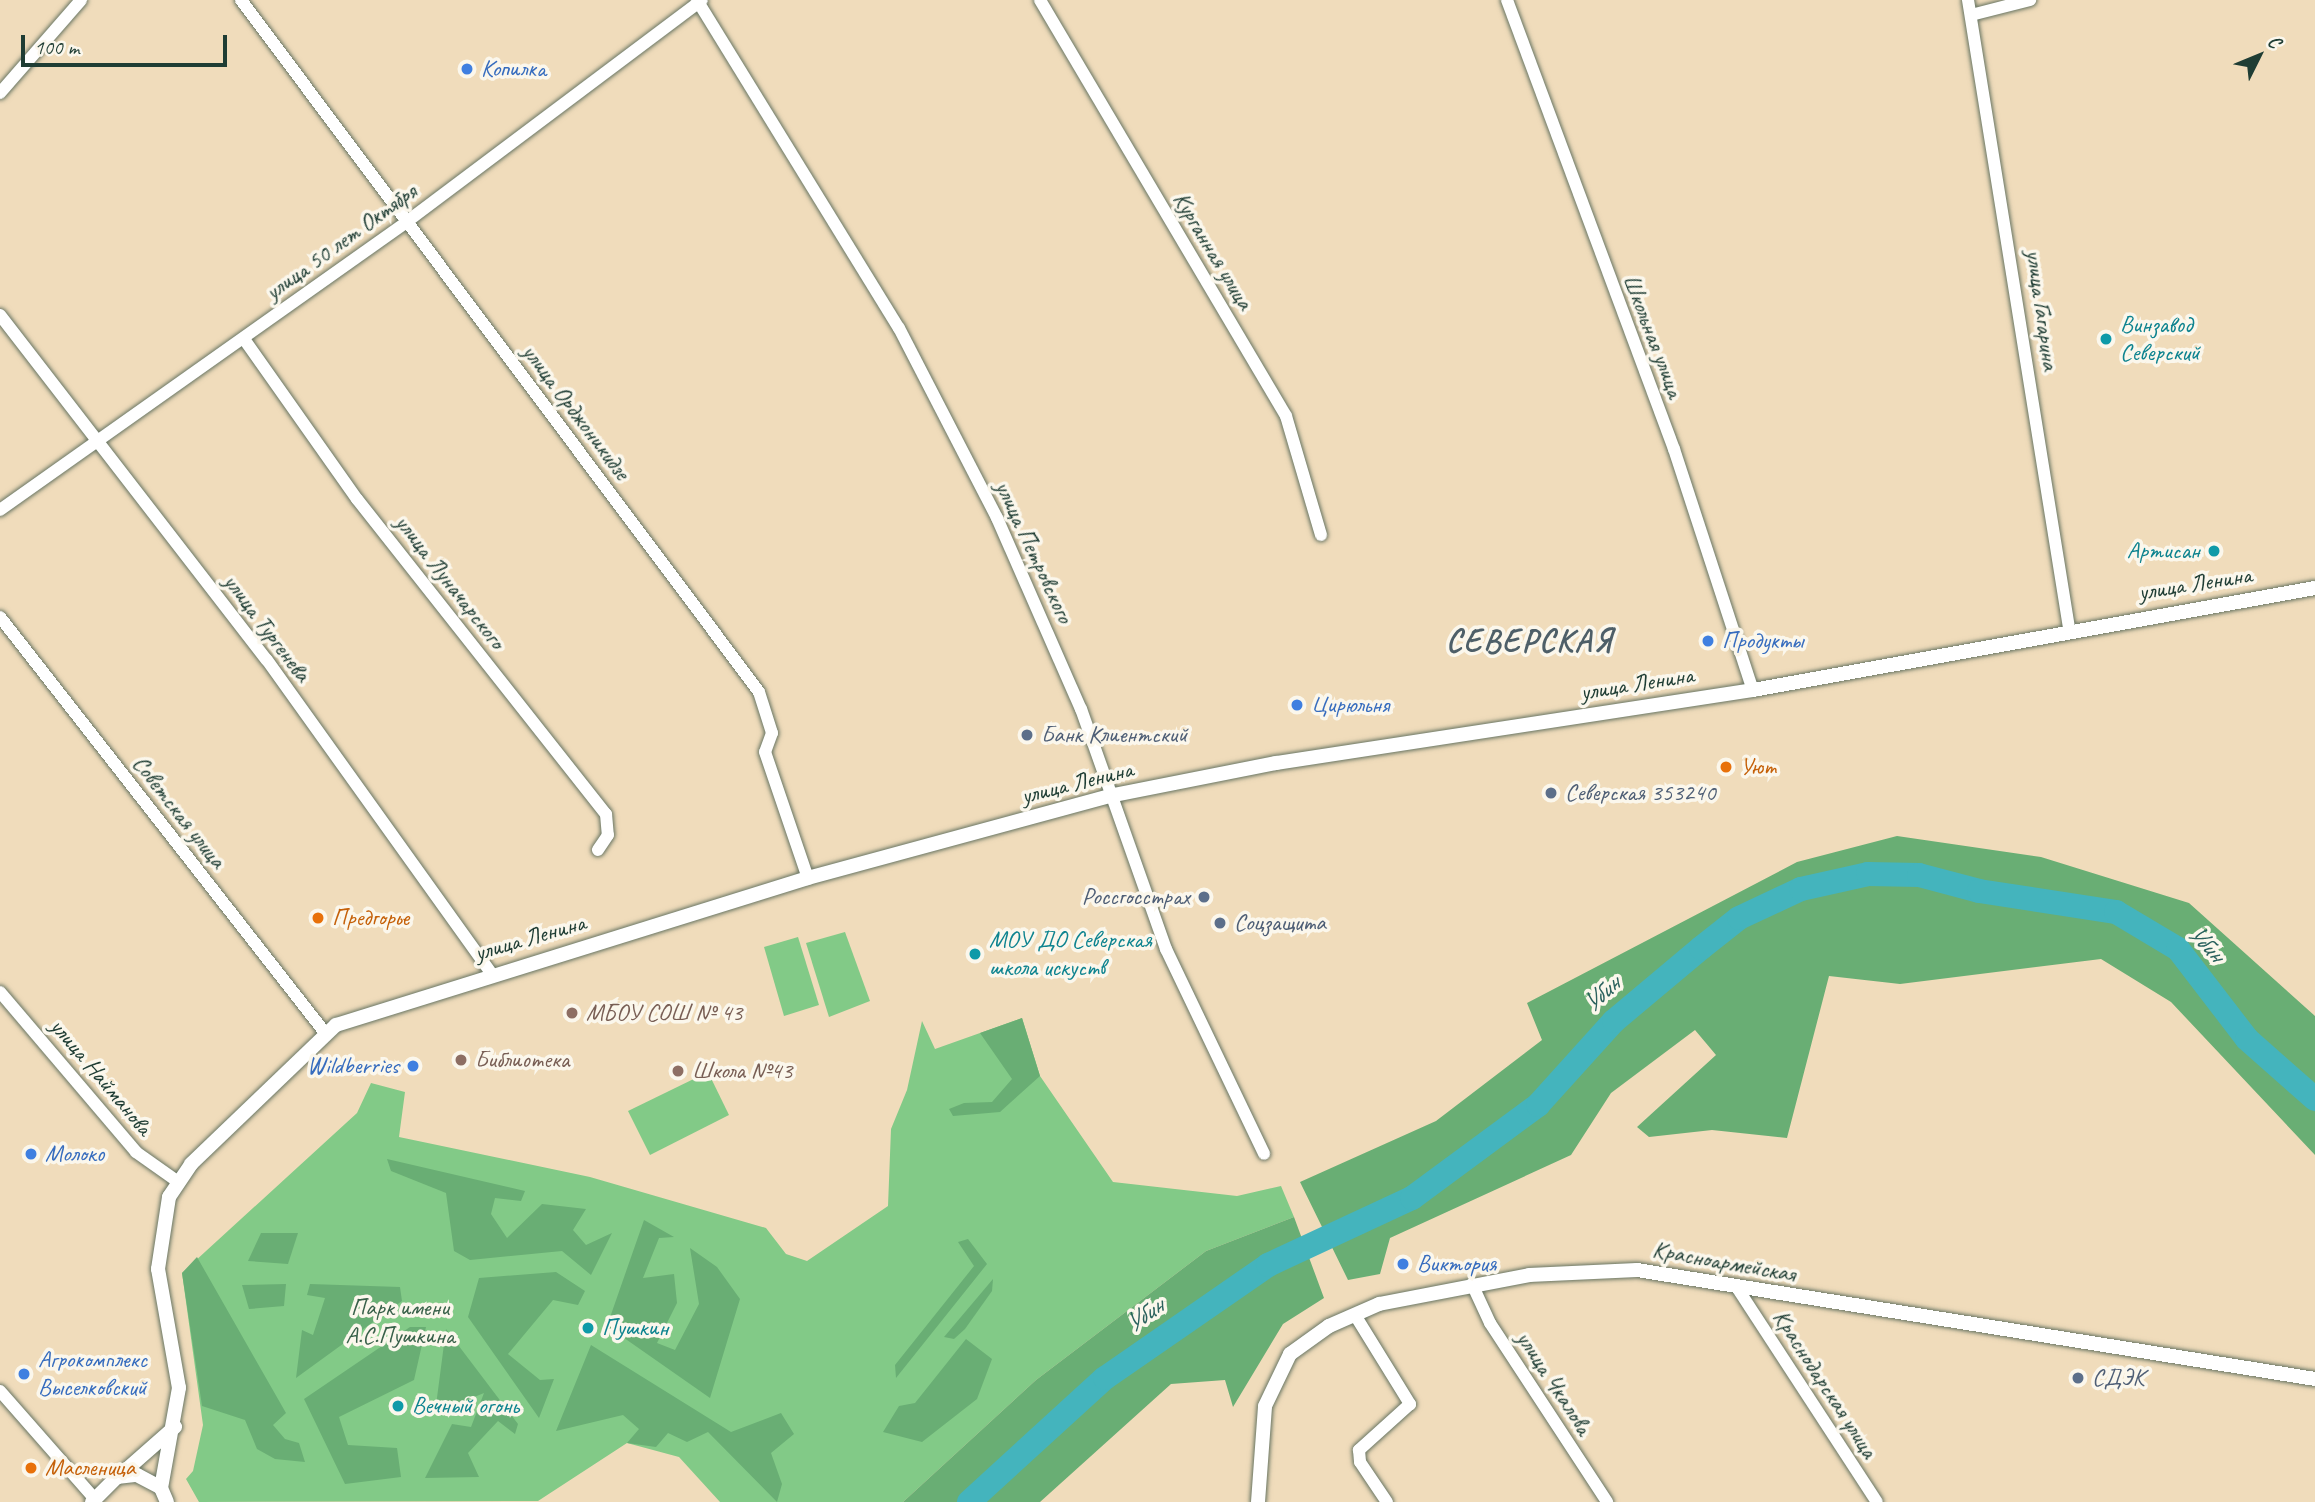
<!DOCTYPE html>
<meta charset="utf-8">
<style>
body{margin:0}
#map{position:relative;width:2315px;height:1502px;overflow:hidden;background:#f0dcbb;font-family:Caveat,sans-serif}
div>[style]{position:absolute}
.green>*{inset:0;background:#82ca87}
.forest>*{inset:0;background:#69ae74}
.river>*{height:24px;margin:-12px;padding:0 12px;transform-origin:12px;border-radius:12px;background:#44b4bd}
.roads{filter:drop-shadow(0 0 2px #687563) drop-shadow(0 0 2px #687563)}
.minor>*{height:12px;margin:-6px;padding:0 6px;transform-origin:6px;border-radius:6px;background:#fff}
.tertiary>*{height:14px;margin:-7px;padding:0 7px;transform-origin:7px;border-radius:7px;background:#fff}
.dots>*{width:19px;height:19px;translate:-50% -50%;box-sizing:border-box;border:4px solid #fbf7ec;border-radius:50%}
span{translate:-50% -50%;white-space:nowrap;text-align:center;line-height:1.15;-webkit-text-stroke:7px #fbf7ec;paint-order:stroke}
.shop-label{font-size:24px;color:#366cbe}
.left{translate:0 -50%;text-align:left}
.right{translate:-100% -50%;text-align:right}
.street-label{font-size:24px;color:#1f3d34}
.culture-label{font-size:24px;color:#0d838f}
.service-label{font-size:24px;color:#4e5e75}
.food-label{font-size:24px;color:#c56008}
.education-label{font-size:24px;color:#785e54}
.park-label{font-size:24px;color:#386049}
.water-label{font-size:26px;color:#2a615d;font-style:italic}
.district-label{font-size:32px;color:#4e5f68;font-weight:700;letter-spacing:2px}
.north{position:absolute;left:2224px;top:21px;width:70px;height:70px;-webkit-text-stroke:5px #fbf7ec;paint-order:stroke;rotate:47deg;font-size:19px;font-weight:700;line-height:28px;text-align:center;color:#1f3d34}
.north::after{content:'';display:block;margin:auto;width:24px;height:32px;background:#1f3d34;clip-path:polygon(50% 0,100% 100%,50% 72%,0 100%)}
.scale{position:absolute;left:21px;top:35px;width:206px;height:32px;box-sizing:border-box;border:4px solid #1f3d34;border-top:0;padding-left:9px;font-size:21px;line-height:24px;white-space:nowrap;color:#1f3d34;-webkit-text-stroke:5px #fbf7ec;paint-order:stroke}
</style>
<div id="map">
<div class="green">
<div style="clip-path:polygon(845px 932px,870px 1001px,829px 1017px,806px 943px)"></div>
<div style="clip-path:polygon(798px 937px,819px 1005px,784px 1016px,764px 947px)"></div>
<div style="clip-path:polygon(1022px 1018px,1040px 1076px,1113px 1182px,1237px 1196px,1281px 1186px,1294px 1217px,1206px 1251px,1036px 1380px,903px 1502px,720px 1502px,679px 1457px,627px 1443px,538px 1501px,199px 1502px,186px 1479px,193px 1471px,203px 1425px,182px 1273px,357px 1113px,371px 1083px,405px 1092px,399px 1137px,590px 1177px,766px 1228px,786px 1254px,807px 1261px,888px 1206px,891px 1129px,907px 1090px,922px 1021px,935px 1049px)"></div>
<div style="clip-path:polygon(708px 1072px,729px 1115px,650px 1155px,628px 1111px)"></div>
</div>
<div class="forest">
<div style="clip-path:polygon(1897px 836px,2041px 857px,2189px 903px,2315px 1016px,2315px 1155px,2171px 1002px,2101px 959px,1900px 984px,1829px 976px,1787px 1138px,1712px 1130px,1649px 1137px,1637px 1127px,1716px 1055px,1695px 1030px,1611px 1093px,1571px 1155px,1390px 1238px,1380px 1274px,1348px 1280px,1300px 1182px,1436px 1121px,1542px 1040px,1527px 1003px,1797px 862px)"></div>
<div style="clip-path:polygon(1022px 1018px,1040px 1076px,1000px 1112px,953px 1116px,949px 1109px,964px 1103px,992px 1102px,1012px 1079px,980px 1033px)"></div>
<div style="clip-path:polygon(387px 1159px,525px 1191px,521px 1201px,495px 1198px,491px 1214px,507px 1238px,542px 1204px,586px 1209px,573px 1230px,586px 1245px,612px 1233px,591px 1275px,562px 1251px,470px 1260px,454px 1251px,446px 1193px,391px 1171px)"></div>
<div style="clip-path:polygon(1294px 1217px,1324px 1298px,1283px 1324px,1233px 1407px,1225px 1380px,1171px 1384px,1040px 1502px,903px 1502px,1036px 1380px,1206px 1251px)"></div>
<div style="clip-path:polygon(644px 1220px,674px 1237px,659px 1238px,643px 1278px,674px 1274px,677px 1303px,657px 1343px,675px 1350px,699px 1304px,690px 1248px,717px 1267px,740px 1299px,710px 1398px,607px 1326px)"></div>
<div style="clip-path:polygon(261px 1233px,298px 1233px,288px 1264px,248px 1261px)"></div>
<div style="clip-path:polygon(968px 1239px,987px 1264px,896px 1378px,895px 1365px,974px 1266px,958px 1242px)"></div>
<div style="clip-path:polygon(197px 1257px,286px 1413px,273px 1425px,285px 1439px,299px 1443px,305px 1462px,275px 1459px,257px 1449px,245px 1420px,202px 1406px,182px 1273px)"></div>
<div style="clip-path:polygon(556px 1272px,585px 1291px,578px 1305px,553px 1300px,508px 1354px,540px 1380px,554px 1379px,539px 1418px,468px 1317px,479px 1278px)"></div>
<div style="clip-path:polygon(993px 1279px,992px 1291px,965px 1329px,954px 1339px,944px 1337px)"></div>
<div style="clip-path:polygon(286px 1284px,284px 1306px,249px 1309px,242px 1285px)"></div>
<div style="clip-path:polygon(310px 1284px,400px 1287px,402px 1301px,296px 1378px,302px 1330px,313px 1335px,325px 1298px,307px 1295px)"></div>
<div style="clip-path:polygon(410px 1327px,426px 1327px,414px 1380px,339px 1417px,348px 1445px,397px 1448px,401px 1477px,345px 1484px,304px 1399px)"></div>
<div style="clip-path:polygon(446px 1329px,518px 1424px,515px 1434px,498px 1421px,468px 1453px,479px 1477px,425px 1478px,452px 1424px,471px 1427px,484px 1393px,435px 1413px)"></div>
<div style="clip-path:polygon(966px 1339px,992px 1359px,977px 1399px,922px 1442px,883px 1432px,899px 1406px,915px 1403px)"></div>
<div style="clip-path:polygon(591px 1345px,731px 1432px,781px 1413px,794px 1434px,771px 1453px,782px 1484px,777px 1502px,708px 1432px,687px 1442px,668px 1433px,656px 1447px,627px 1443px,639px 1429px,623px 1415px,556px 1431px)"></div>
</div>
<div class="river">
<div style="left:969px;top:1502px;width:184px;rotate:-42.4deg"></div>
<div style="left:1105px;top:1378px;width:198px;rotate:-34.7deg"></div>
<div style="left:1268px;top:1265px;width:159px;rotate:-25deg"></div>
<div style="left:1412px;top:1198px;width:157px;rotate:-36.4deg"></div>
<div style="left:1538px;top:1105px;width:113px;rotate:-47.9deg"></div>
<div style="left:1614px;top:1021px;width:114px;rotate:-40deg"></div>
<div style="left:1701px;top:948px;width:48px;rotate:-38.3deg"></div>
<div style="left:1739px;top:918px;width:68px;rotate:-25.1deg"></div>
<div style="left:1801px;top:889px;width:69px;rotate:-12.6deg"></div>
<div style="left:1868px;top:874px;width:51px;rotate:1.1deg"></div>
<div style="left:1919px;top:875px;width:62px;rotate:14.9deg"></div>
<div style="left:1979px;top:891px;width:139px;rotate:8.7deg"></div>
<div style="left:2116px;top:912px;width:72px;rotate:30.8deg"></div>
<div style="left:2178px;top:949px;width:113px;rotate:52.5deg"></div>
<div style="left:2247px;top:1039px;width:91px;rotate:41.4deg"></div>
</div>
<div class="roads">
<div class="minor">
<div style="left:241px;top:0;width:864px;rotate:53.18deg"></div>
<div style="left:759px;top:692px;width:43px;rotate:72.4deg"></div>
<div style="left:772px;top:733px;width:20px;rotate:110deg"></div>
<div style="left:765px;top:752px;width:133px;rotate:71.2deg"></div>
<div style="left:697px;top:0;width:385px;rotate:58.4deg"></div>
<div style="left:899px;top:328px;width:214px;rotate:62.7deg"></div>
<div style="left:997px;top:518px;width:209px;rotate:66.3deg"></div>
<div style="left:1081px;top:709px;width:255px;rotate:70.5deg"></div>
<div style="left:1166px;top:949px;width:227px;rotate:64.4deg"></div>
<div style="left:1040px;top:0;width:483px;rotate:59.4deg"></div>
<div style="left:1286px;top:416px;width:124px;rotate:73.6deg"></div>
<div style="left:1507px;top:0;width:479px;rotate:69.6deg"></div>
<div style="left:1674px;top:449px;width:254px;rotate:71.9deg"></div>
<div style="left:1968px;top:0;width:636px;rotate:80.86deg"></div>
<div style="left:1975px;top:14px;width:57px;rotate:-14.3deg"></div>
<div style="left:0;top:93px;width:123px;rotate:-48.9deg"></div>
<div style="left:0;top:315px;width:436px;rotate:52.3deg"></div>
<div style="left:267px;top:660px;width:385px;rotate:54.4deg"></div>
<div style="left:244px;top:339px;width:196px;rotate:54.8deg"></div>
<div style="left:357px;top:499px;width:402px;rotate:51.7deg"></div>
<div style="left:606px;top:814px;width:21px;rotate:85deg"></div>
<div style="left:608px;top:835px;width:18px;rotate:124deg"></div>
<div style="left:0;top:510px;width:496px;rotate:-35.3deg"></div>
<div style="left:405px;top:223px;width:371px;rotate:-36.9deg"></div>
<div style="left:0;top:617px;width:529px;rotate:51.98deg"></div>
<div style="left:0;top:992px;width:210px;rotate:49.6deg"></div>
<div style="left:136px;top:1152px;width:50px;rotate:35.3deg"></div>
<div style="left:1472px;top:1284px;width:43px;rotate:65.2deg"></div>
<div style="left:1490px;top:1323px;width:214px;rotate:56.8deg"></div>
<div style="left:1738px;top:1289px;width:254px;rotate:56.9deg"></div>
<div style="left:1355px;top:1315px;width:105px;rotate:58.3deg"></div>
<div style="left:1410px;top:1404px;width:69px;rotate:138deg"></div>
<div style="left:1359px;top:1450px;width:12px;rotate:85deg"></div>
<div style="left:1360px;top:1462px;width:48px;rotate:56deg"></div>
<div style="left:0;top:1391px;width:142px;rotate:48.7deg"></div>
</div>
<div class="tertiary">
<div style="left:118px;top:1477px;width:76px;rotate:-41.3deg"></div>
<div style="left:161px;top:1488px;width:102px;rotate:-79.8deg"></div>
<div style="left:179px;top:1388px;width:121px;rotate:-100deg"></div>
<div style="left:158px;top:1269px;width:73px;rotate:-81.3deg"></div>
<div style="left:169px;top:1197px;width:40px;rotate:-56deg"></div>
<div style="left:191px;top:1164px;width:201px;rotate:-43.8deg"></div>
<div style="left:336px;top:1025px;width:494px;rotate:-17.3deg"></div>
<div style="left:808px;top:878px;width:317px;rotate:-15.2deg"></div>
<div style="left:1114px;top:795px;width:165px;rotate:-11.2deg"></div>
<div style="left:1276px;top:763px;width:483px;rotate:-8.7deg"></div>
<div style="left:1753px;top:690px;width:571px;rotate:-10.29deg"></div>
<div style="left:92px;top:1502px;width:35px;rotate:-45deg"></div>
<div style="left:117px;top:1477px;width:20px;rotate:-6deg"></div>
<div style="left:137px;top:1475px;width:27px;rotate:28deg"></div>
<div style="left:161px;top:1488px;width:15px;rotate:67deg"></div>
<div style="left:1258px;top:1502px;width:96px;rotate:-85.8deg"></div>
<div style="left:1265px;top:1406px;width:58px;rotate:-64.3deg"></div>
<div style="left:1290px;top:1354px;width:48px;rotate:-35.7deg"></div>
<div style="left:1329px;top:1326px;width:55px;rotate:-23.7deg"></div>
<div style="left:1379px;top:1304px;width:153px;rotate:-10.9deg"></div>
<div style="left:1529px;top:1275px;width:108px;rotate:-2.7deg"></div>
<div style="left:1637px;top:1270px;width:687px;rotate:9.13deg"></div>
</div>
</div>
<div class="dots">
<div style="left:467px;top:69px;background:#3f7fe0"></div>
<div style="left:2106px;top:339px;background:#0f9aa8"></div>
<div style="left:2214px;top:551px;background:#0f9aa8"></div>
<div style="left:1708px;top:641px;background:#3f7fe0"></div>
<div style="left:1297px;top:705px;background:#3f7fe0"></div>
<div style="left:1027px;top:735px;background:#5c6f8a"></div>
<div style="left:1726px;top:767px;background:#e8710a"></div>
<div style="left:1551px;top:793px;background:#5c6f8a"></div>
<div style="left:1204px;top:897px;background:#5c6f8a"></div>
<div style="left:318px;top:918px;background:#e8710a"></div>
<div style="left:1220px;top:923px;background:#5c6f8a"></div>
<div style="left:975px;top:954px;background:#0f9aa8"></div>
<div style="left:572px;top:1013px;background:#8d6e63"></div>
<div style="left:461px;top:1060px;background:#8d6e63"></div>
<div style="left:413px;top:1066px;background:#3f7fe0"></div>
<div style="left:678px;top:1071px;background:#8d6e63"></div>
<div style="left:31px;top:1154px;background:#3f7fe0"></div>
<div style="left:1403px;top:1264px;background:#3f7fe0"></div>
<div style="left:588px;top:1328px;background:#0f9aa8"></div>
<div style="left:24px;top:1374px;background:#3f7fe0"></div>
<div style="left:2078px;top:1378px;background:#5c6f8a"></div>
<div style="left:398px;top:1406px;background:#0f9aa8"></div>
<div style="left:31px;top:1468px;background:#e8710a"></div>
</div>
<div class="shop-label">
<span class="left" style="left:481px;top:69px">Копилка</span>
<span class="left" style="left:1722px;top:641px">Продукты</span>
<span class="left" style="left:1311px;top:705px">Цирюльня</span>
<span class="right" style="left:399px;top:1066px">Wildberries</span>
<span class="left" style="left:45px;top:1154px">Молоко</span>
<span class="left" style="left:1417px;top:1264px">Виктория</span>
<span class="left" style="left:38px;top:1374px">Агрокомплекс<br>Выселковский</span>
</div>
<div class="street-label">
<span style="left:341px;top:242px;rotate:-36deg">улица 50 лет Октября</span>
<span style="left:1213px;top:251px;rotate:59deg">Курганная улица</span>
<span style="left:2042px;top:310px;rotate:82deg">улица Гагарина</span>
<span style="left:1653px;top:336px;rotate:69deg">Школьная улица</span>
<span style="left:576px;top:412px;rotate:53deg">улица Орджоникидзе</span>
<span style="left:1034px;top:552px;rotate:65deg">улица Петровского</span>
<span style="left:450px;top:582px;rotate:52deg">улица Луначарского</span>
<span style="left:2195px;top:584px;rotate:-9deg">улица Ленина</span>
<span style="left:267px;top:628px;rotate:53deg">улица Тургенева</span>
<span style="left:1637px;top:684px;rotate:-9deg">улица Ленина</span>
<span style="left:1077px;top:783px;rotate:-14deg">улица Ленина</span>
<span style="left:179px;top:812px;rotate:52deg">Советская улица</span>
<span style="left:530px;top:938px;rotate:-16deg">улица Ленина</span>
<span style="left:101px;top:1077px;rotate:50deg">улица Найманова</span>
<span style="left:1724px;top:1262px;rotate:10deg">Красноармейская</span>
<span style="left:1554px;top:1383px;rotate:57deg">улица Чкалова</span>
<span style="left:1825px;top:1384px;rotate:57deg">Краснодарская улица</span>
</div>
<div class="culture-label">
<span class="left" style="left:2120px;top:339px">Винзавод<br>Северский</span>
<span class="right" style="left:2200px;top:551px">Артисан</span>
<span class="left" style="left:989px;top:954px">МОУ ДО Северская<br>школа искуств</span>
<span class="left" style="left:602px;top:1328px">Пушкин</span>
<span class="left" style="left:412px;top:1406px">Вечный огонь</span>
</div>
<div class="service-label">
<span class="left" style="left:1041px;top:735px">Банк Клиентский</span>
<span class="left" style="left:1565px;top:793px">Северская 353240</span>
<span class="right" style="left:1190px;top:897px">Россгосстрах</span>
<span class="left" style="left:1234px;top:923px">Соцзащита</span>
<span class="left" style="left:2092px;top:1378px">СДЭК</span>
</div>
<div class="food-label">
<span class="left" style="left:1740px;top:767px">Уют</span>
<span class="left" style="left:332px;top:918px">Предгорье</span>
<span class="left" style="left:45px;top:1468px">Масленица</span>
</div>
<div class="education-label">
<span class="left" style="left:586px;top:1013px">МБОУ СОШ № 43</span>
<span class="left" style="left:475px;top:1060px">Библиотека</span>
<span class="left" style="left:692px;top:1071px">Школа №43</span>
</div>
<div class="park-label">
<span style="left:400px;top:1322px">Парк имени<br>А.С.Пушкина</span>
</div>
<div class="water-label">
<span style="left:2206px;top:943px;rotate:47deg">Убин</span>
<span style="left:1601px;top:994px;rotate:-42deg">Убин</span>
<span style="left:1144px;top:1315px;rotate:-35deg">Убин</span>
</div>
<div class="district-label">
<span style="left:1530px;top:641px">СЕВЕРСКАЯ</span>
</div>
<div class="north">С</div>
<div class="scale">100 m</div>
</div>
